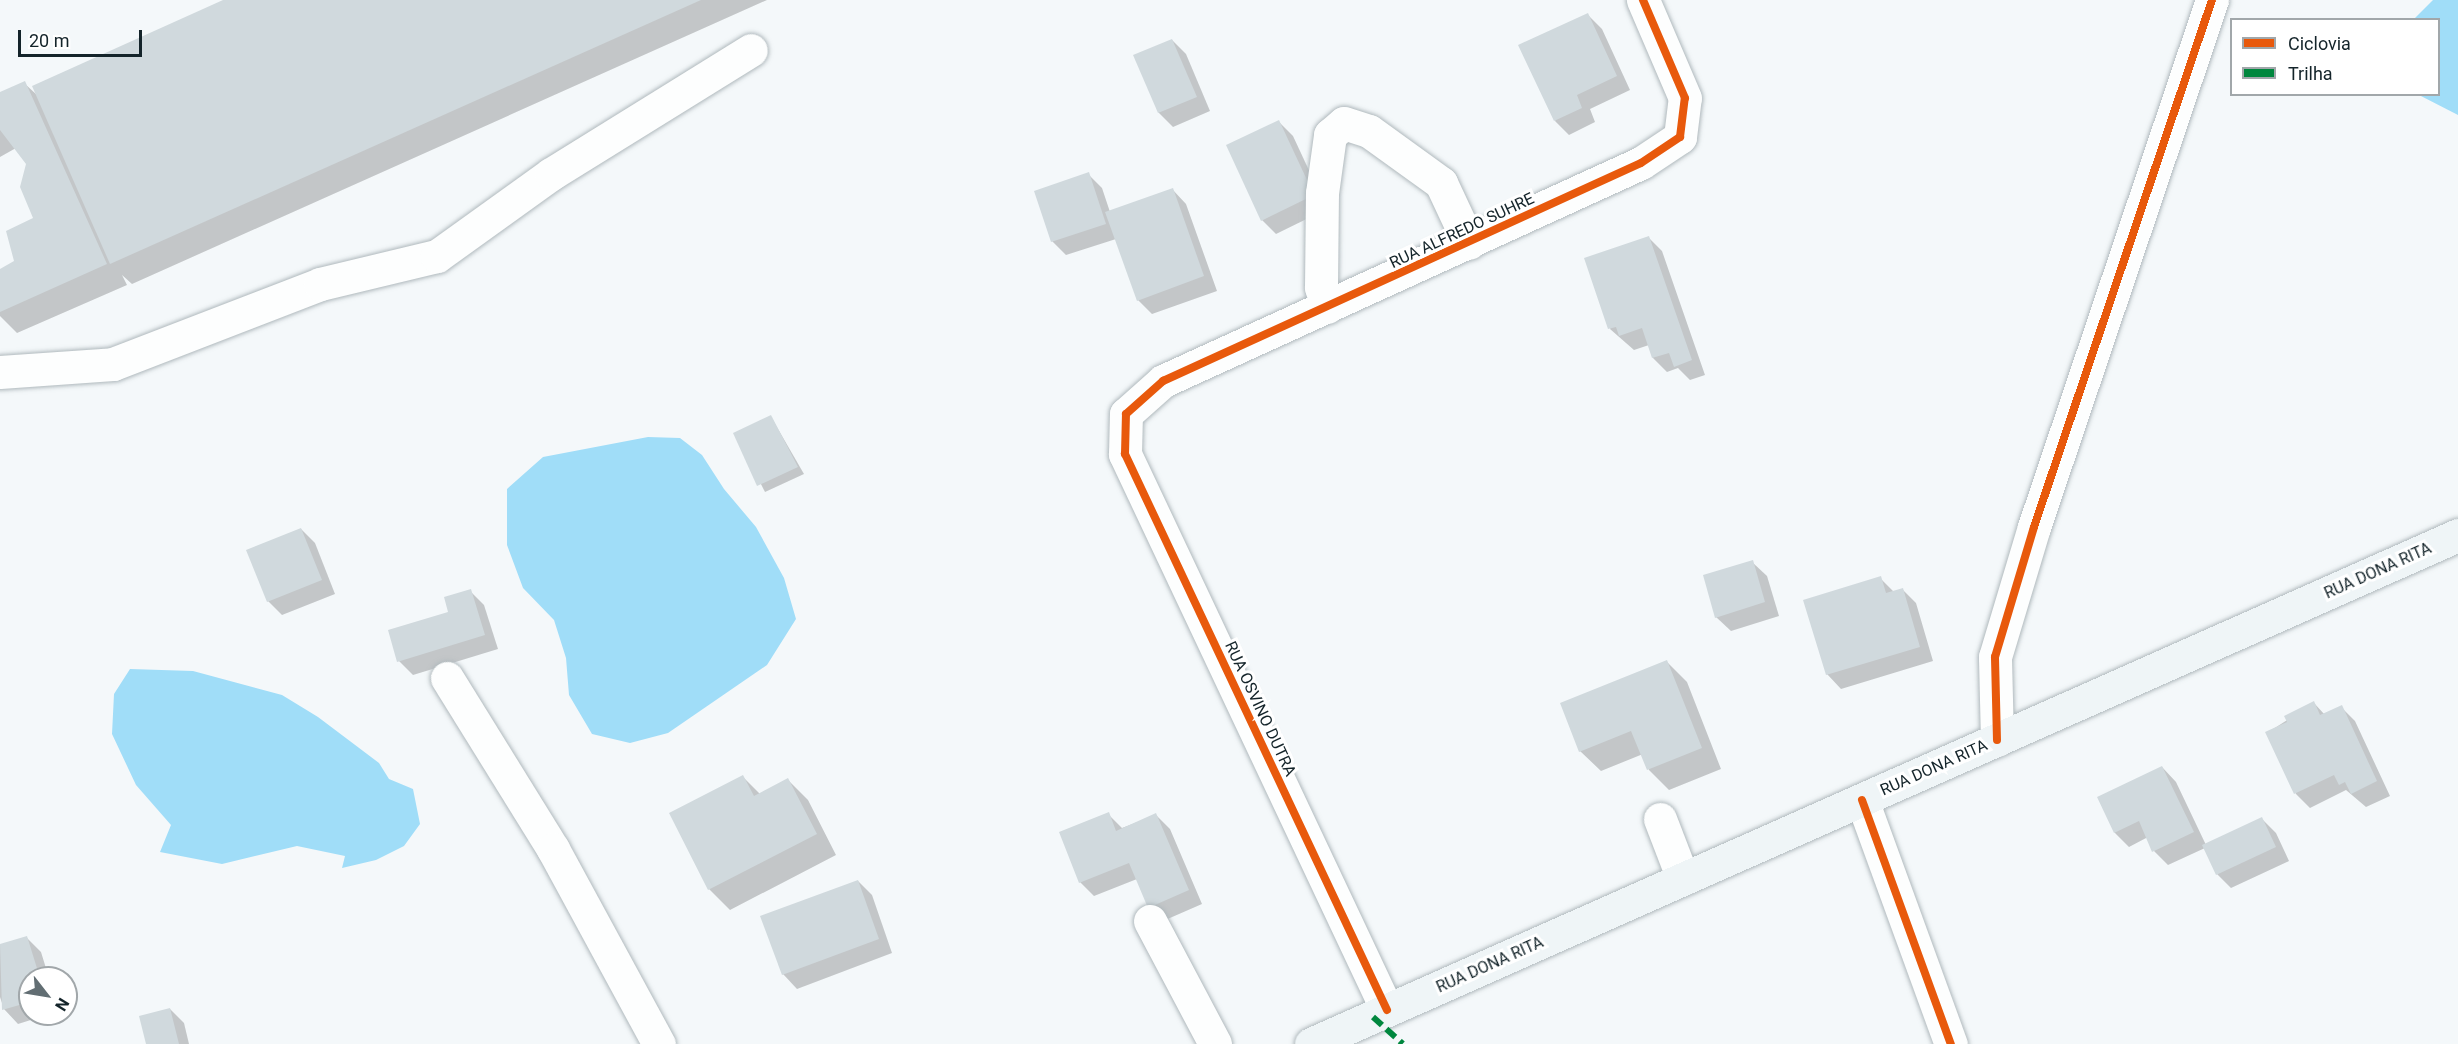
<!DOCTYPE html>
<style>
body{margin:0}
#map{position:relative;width:2458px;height:1044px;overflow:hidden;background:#f4f8fa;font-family:Roboto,sans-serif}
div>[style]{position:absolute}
.water>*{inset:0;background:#a0ddf8}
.shadow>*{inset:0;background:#0003}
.building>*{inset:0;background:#d0d9dd}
.roads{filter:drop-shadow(0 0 2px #b0b9bd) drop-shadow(0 0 2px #b0b9bd)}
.minor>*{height:33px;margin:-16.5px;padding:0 16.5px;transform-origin:16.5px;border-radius:16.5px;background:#fdfefe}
.major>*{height:33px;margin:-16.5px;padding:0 16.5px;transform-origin:16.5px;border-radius:16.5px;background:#eff5f7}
.quiet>*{height:6px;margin-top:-3px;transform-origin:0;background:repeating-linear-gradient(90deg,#00873e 0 12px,transparent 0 18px)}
.cycleway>*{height:8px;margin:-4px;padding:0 4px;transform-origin:4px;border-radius:4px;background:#e8590c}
span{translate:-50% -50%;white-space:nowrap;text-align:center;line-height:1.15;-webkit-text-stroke:6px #fff;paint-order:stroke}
.street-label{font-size:16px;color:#14242a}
.legend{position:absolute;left:2230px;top:18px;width:210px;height:78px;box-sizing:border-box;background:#fff;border:2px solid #a1a7aa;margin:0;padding:8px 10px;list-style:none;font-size:18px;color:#14242a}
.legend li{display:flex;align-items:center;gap:12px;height:30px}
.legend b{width:30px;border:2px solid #a1a7aa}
.north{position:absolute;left:18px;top:966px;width:60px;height:60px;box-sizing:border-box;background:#fff;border:2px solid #a1a7aa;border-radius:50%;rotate:121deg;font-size:16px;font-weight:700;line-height:24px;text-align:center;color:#14242a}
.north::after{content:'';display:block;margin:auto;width:21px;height:27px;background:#626e73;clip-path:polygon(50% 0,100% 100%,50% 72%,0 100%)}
.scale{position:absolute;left:18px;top:30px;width:124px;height:27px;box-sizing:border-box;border:3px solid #14242a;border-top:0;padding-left:8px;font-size:18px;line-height:21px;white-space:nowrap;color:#14242a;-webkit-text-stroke:4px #fff;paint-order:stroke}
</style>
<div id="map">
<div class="water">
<div style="clip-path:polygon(2433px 0,2458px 0,2458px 115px,2419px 95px,2438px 94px,2438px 20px,2414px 19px)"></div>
<div style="clip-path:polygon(648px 437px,680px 438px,702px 455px,724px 489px,756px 527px,784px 578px,796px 619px,767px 665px,668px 733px,630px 743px,592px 734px,569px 695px,566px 658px,554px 620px,523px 588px,507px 545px,507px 489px,543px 457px)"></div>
<div style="clip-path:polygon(130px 669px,193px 671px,282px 695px,318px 717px,379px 763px,389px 779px,413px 789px,420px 824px,404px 846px,376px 860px,342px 868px,345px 856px,297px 846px,222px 864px,160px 852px,171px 825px,136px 785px,112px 734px,114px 694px)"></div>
</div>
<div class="shadow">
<div style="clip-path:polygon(227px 0,767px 0,132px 284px,122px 275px,127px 285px,17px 333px,0 316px,0 271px,16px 262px,35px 219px,28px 164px,16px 148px,0 157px,0 93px,24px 83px,37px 95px)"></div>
<div style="clip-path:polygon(1588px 15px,1602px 29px,1630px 90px,1590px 109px,1595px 122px,1569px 135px,1555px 121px)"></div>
<div style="clip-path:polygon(1172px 40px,1186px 54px,1210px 111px,1173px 127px,1159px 113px,1135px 56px)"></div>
<div style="clip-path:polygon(1279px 122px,1293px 136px,1327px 209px,1276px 234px,1262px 220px)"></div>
<div style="clip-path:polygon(1088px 174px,1102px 188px,1110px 212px,1172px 189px,1186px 204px,1217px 291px,1152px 314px,1138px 300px,1116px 239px,1066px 255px,1052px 241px)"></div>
<div style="clip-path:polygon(1648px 237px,1662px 251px,1705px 375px,1690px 380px,1678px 368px,1667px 372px,1653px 358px,1649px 345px,1634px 350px,1610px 329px)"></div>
<div style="clip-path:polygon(771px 417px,804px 474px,765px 492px,735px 434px)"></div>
<div style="clip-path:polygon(301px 529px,315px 543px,335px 594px,282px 615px,268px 601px)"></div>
<div style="clip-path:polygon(1752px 562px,1767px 576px,1779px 616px,1731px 631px,1716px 617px)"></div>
<div style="clip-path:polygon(1880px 578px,1894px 592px,1902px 589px,1916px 603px,1933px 661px,1841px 689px,1827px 674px)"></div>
<div style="clip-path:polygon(470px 591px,484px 605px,498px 649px,413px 675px,399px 661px)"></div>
<div style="clip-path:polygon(1666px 661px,1687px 682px,1721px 769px,1669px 790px,1649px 770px,1643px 754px,1601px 771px,1580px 751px)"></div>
<div style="clip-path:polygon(2314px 703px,2325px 715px,2341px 707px,2355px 721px,2390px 796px,2366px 807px,2346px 790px,2310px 808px,2296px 794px,2267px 733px)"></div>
<div style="clip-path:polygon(2162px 767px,2176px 782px,2206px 845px,2262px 819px,2276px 833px,2289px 861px,2231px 888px,2217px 874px,2205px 848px,2168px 865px,2154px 851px,2148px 837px,2129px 847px,2115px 833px,2099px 798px)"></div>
<div style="clip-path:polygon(743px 777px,760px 794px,788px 780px,808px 800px,836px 855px,730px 910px,709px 889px)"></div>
<div style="clip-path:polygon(1108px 814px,1122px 828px,1156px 815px,1170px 829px,1202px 904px,1163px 921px,1137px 879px,1094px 896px,1080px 882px)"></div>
<div style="clip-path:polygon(858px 881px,872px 895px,892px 953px,797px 989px,783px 974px)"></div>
<div style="clip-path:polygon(27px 938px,41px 952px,49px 978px,30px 978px,30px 1014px,50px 1014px,18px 1024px,4px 1009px,0 997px,0 945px)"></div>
<div style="clip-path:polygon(170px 1009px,184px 1023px,189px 1044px,148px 1044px)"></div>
</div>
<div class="building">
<div style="clip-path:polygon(223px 0,701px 0,110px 264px,32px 86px)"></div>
<div style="clip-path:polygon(1588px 13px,1617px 76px,1577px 95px,1582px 108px,1554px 121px,1518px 45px)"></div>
<div style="clip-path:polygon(1172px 39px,1197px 97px,1158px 113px,1133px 55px)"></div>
<div style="clip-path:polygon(25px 81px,107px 264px,0 312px,0 269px,14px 261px,6px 231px,33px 218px,20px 187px,26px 164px,0 130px,0 92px)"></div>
<div style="clip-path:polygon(1279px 120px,1314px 195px,1261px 221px,1226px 145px)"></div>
<div style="clip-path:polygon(1089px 172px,1106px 224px,1051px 242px,1034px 191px)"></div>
<div style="clip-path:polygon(1173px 188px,1204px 276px,1137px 301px,1105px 212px)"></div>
<div style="clip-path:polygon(1649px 236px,1692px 360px,1674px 367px,1669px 353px,1652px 358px,1642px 328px,1619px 336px,1616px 327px,1608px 329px,1584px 258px)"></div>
<div style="clip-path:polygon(771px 415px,798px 467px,757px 486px,733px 433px)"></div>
<div style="clip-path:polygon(301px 528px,322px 580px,267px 602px,246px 550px)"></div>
<div style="clip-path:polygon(1753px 560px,1765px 602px,1715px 618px,1703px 575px)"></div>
<div style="clip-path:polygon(1881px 576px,1886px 593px,1903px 588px,1920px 647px,1826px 675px,1803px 600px)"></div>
<div style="clip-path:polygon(471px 589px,485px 635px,397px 662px,388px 630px,448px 612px,444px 597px)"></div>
<div style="clip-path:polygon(1667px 660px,1702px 748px,1647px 770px,1631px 731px,1579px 752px,1560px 703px)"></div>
<div style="clip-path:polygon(2314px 701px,2320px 715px,2342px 705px,2377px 781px,2351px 794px,2345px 782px,2339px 785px,2334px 775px,2294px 794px,2265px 732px,2287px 722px,2284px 716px)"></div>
<div style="clip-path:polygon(2162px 766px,2194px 832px,2152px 852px,2139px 821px,2114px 833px,2097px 797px)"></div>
<div style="clip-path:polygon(743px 775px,754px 796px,788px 778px,817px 834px,708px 890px,669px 813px)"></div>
<div style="clip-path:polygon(1109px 812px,1116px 831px,1156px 813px,1189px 890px,1148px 908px,1129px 863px,1079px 883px,1059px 832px)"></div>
<div style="clip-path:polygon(2262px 817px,2276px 847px,2216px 875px,2202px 845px)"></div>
<div style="clip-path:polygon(858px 880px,879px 939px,782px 975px,760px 916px)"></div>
<div style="clip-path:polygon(27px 936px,40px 978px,30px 978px,30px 1002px,2px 1010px,0 944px)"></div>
<div style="clip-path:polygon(170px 1008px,179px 1044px,146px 1044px,139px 1016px)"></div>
</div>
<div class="roads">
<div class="minor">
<div style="left:1327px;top:307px;width:21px;rotate:-107deg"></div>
<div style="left:1321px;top:287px;width:94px;rotate:-89.4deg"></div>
<div style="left:1322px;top:193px;width:59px;rotate:-82.1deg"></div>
<div style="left:1330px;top:135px;width:18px;rotate:-41deg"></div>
<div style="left:1344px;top:123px;width:26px;rotate:18deg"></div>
<div style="left:1369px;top:131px;width:89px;rotate:35.8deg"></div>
<div style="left:1441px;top:183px;width:66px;rotate:65deg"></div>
<div style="left:0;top:372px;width:113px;rotate:-4deg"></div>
<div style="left:113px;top:364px;width:222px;rotate:-21.1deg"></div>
<div style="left:320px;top:284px;width:120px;rotate:-13.5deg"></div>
<div style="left:437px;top:256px;width:140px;rotate:-35.7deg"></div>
<div style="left:551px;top:174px;width:235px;rotate:-31.8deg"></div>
<div style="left:447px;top:678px;width:201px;rotate:58.2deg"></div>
<div style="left:553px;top:849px;width:222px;rotate:61.5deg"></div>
<div style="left:1997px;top:740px;width:83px;rotate:-91.4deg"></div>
<div style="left:1995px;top:657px;width:136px;rotate:-73.3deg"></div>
<div style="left:2034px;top:527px;width:556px;rotate:-71.34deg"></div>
<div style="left:1862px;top:800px;width:260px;rotate:70deg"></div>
<div style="left:1660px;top:819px;width:64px;rotate:69deg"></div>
<div style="left:1150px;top:921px;width:139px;rotate:62.1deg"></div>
<div style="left:1387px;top:1010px;width:615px;rotate:-115.23deg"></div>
<div style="left:1125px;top:454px;width:40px;rotate:-88.6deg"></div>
<div style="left:1126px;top:414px;width:50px;rotate:-41.7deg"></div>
<div style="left:1163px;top:381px;width:525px;rotate:-24.52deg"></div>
<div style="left:1641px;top:163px;width:47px;rotate:-33.7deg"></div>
<div style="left:1680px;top:137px;width:39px;rotate:-83deg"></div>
<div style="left:1685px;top:98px;width:107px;rotate:-113.2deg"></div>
</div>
<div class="major">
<div style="left:1311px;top:1044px;width:1255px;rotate:-23.93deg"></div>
</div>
</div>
<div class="quiet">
<div style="left:1373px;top:1017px;width:40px;rotate:42deg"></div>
</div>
<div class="cycleway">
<div style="left:1997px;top:740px;width:83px;rotate:-91.4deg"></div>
<div style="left:1995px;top:657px;width:136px;rotate:-73.3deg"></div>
<div style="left:2034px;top:527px;width:556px;rotate:-71.34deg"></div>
<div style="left:1862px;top:800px;width:260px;rotate:70deg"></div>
<div style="left:1387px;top:1010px;width:615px;rotate:-115.23deg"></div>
<div style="left:1125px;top:454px;width:40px;rotate:-88.6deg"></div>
<div style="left:1126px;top:414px;width:50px;rotate:-41.7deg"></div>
<div style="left:1163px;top:381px;width:525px;rotate:-24.52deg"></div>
<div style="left:1641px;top:163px;width:47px;rotate:-33.7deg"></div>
<div style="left:1680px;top:137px;width:39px;rotate:-83deg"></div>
<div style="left:1685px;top:98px;width:107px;rotate:-113.2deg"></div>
</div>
<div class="street-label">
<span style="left:1462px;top:231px;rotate:-25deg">RUA ALFREDO SUHRE</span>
<span style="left:2378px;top:571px;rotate:-24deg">RUA DONA RITA</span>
<span style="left:1260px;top:709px;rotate:65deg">RUA OSVINO DUTRA</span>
<span style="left:1934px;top:768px;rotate:-24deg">RUA DONA RITA</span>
<span style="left:1490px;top:965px;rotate:-24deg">RUA DONA RITA</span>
</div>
<ul class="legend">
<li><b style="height:8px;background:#e8590c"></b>Ciclovia</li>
<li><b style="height:8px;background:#00873e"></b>Trilha</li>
</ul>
<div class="north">N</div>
<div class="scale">20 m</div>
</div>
